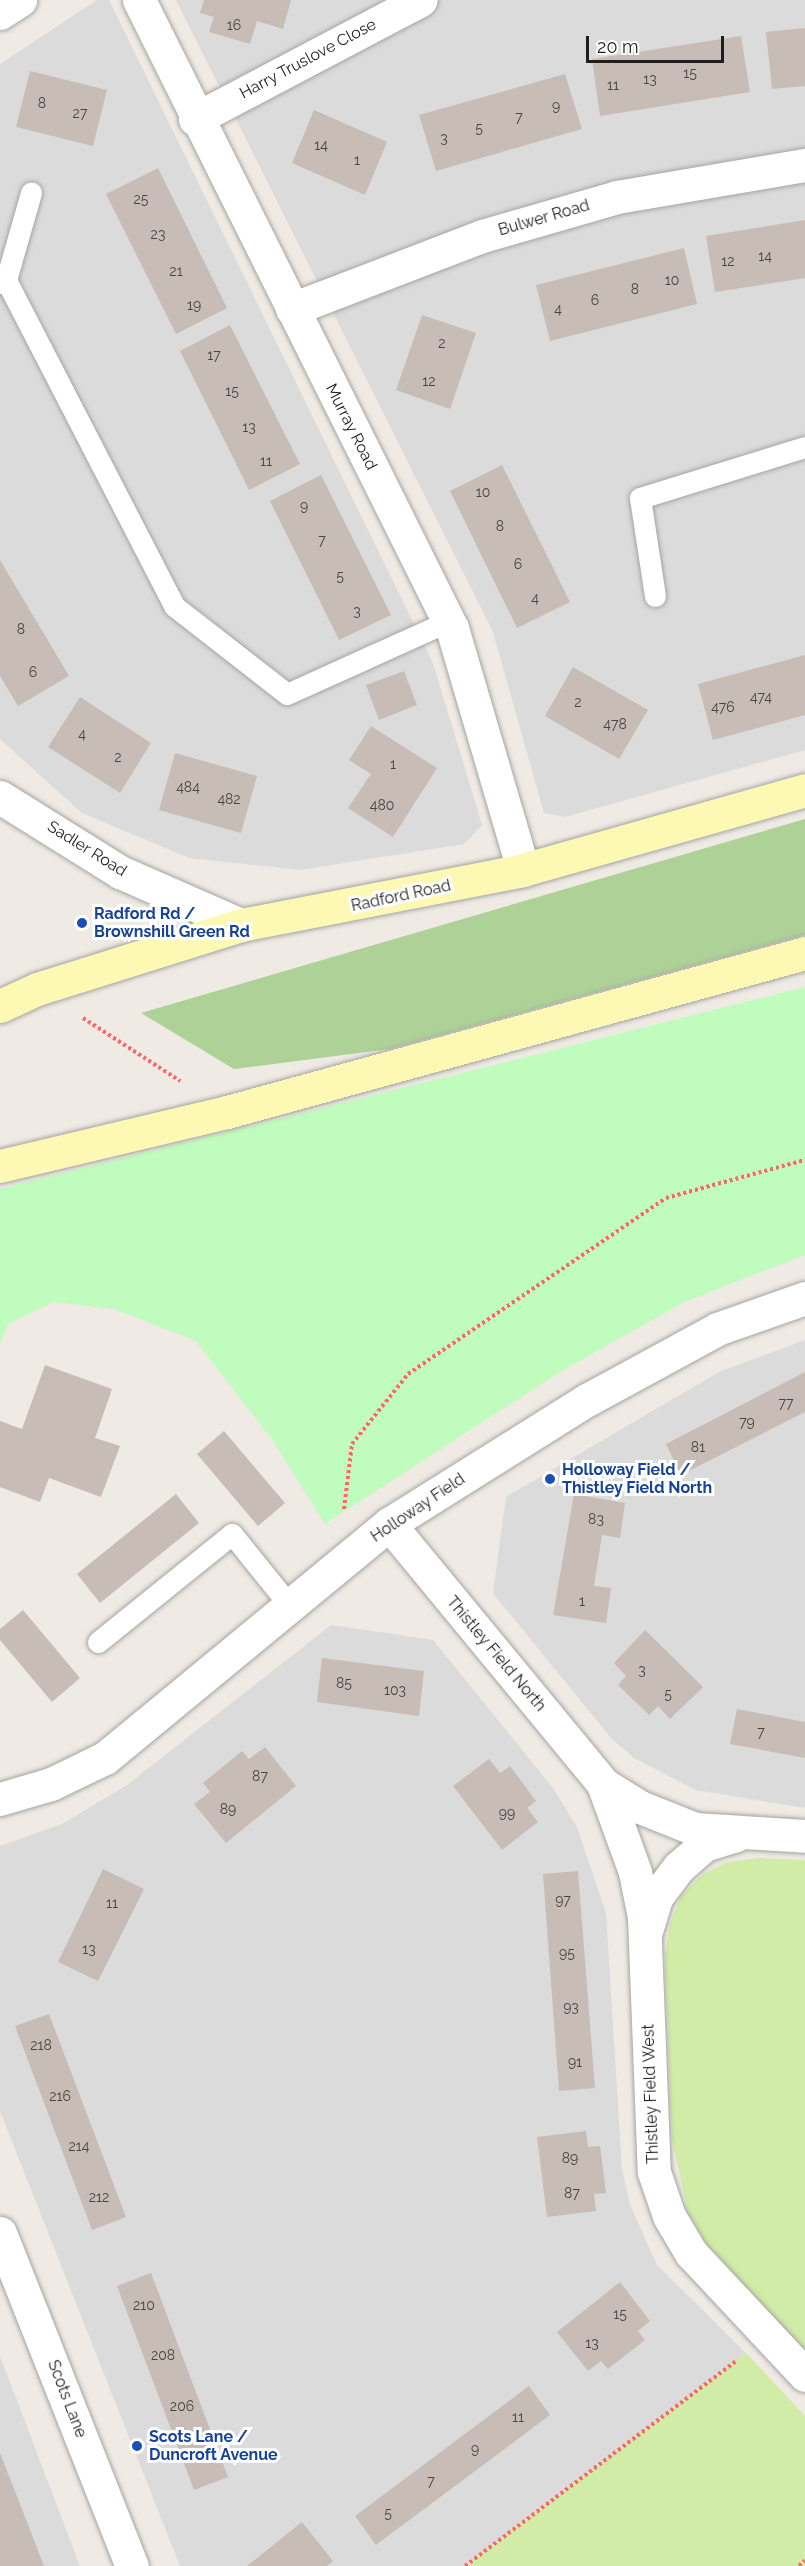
<!DOCTYPE html>
<style>
body{margin:0}
#map{position:relative;width:805px;height:2566px;overflow:hidden;background:#efeae3;font-family:Raleway,sans-serif}
div>[style]{position:absolute}
.residential>*{inset:0;background:#dcdbdb}
.grass>*{inset:0;background:#d0eca6}
.forest>*{inset:0;background:#add196}
.park>*{inset:0;background:#bffcbd}
.building>*{inset:0;background:#c7bcb6}
.path>*{height:4px;margin-top:-2px;transform-origin:0;background:repeating-linear-gradient(90deg,#ff6565 0 3px,transparent 0 6px)}
.roads{filter:drop-shadow(0 0 2px #a5a5a5) drop-shadow(0 0 2px #a5a5a5)}
.lane>*{height:21px;margin:-10.5px;padding:0 10.5px;transform-origin:10.5px;border-radius:10.5px;background:#fff}
.street>*{height:33px;margin:-16.5px;padding:0 16.5px;transform-origin:16.5px;border-radius:16.5px;background:#fff}
.secondary>*{height:33px;margin:-16.5px;padding:0 16.5px;transform-origin:16.5px;border-radius:16.5px;background:#fdf9b4}
.dots>*{width:16px;height:16px;translate:-50% -50%;box-sizing:border-box;border:3px solid #fff;border-radius:50%}
span{translate:-50% -50%;white-space:nowrap;text-align:center;line-height:1.15;-webkit-text-stroke:6px #fff;paint-order:stroke}
.number-label{font-size:14px;color:#484644}
.number-label span{-webkit-text-stroke-width:0}
.street-label{font-size:16px;color:#1e1e1e}
.transit-label{font-size:16px;color:#164399;font-weight:700}
.left{translate:0 -50%;text-align:left}
.scale{position:absolute;left:586px;top:36px;width:138px;height:27px;box-sizing:border-box;border:3px solid #1e1e1e;border-top:0;padding-left:8px;font-size:18px;line-height:21px;white-space:nowrap;color:#1e1e1e;-webkit-text-stroke:4px #fff;paint-order:stroke}
</style>
<div id="map">
<div class="residential">
<div style="clip-path:polygon(97px 0,109px 0,433px 663px,482px 825px,464px 844px,300px 870px,189px 858px,82px 813px,0 739px,0 64px)"></div>
<div style="clip-path:polygon(176px 0,805px 0,805px 750px,565px 817px,544px 813px,493px 632px)"></div>
<div style="clip-path:polygon(805px 1340px,805px 1808px,696px 1790px,634px 1758px,611px 1738px,493px 1593px,506px 1497px,719px 1372px)"></div>
<div style="clip-path:polygon(331px 1625px,433px 1640px,553px 1788px,577px 1827px,606px 1913px,622px 2169px,630px 2205px,657px 2265px,746px 2353px,465px 2566px,180px 2566px,0 2111px,0 1846px,62px 1824px,127px 1785px)"></div>
<div style="clip-path:polygon(0 2356px,80px 2566px,0 2566px)"></div>
</div>
<div class="grass">
<div style="clip-path:polygon(759px 1858px,805px 1860px,805px 2350px,707px 2247px,688px 2213px,672px 2139px,665px 1957px,670px 1924px,681px 1896px,702px 1875px,727px 1862px)"></div>
<div style="clip-path:polygon(746px 2353px,805px 2416px,805px 2566px,465px 2566px)"></div>
</div>
<div class="forest">
<div style="clip-path:polygon(805px 819px,805px 935px,390px 1049px,234px 1069px,141px 1013px)"></div>
</div>
<div class="park">
<div style="clip-path:polygon(805px 987px,805px 1255px,684px 1302px,560px 1372px,325px 1524px,273px 1441px,196px 1341px,114px 1309px,54px 1302px,8px 1324px,0 1345px,0 1189px)"></div>
</div>
<div class="building">
<div style="clip-path:polygon(204px 0,291px 0,283px 29px,257px 21px,250px 44px,209px 32px,214px 17px,200px 13px)"></div>
<div style="clip-path:polygon(805px 28px,805px 86px,772px 89px,766px 32px)"></div>
<div style="clip-path:polygon(741px 36px,750px 92px,600px 116px,592px 59px)"></div>
<div style="clip-path:polygon(30px 71px,107px 90px,93px 146px,16px 127px)"></div>
<div style="clip-path:polygon(565px 74px,582px 129px,436px 171px,419px 115px)"></div>
<div style="clip-path:polygon(314px 110px,387px 142px,365px 195px,292px 163px)"></div>
<div style="clip-path:polygon(158px 168px,227px 308px,176px 334px,106px 194px)"></div>
<div style="clip-path:polygon(805px 220px,805px 278px,715px 292px,706px 236px)"></div>
<div style="clip-path:polygon(684px 248px,697px 304px,550px 341px,536px 285px)"></div>
<div style="clip-path:polygon(422px 315px,476px 333px,450px 409px,396px 390px)"></div>
<div style="clip-path:polygon(230px 325px,300px 464px,249px 490px,180px 351px)"></div>
<div style="clip-path:polygon(502px 465px,570px 602px,517px 628px,450px 491px)"></div>
<div style="clip-path:polygon(321px 475px,391px 615px,339px 640px,270px 501px)"></div>
<div style="clip-path:polygon(0 560px,69px 676px,18px 706px,0 676px)"></div>
<div style="clip-path:polygon(805px 655px,805px 715px,713px 740px,698px 684px)"></div>
<div style="clip-path:polygon(573px 667px,648px 710px,619px 759px,545px 716px)"></div>
<div style="clip-path:polygon(404px 671px,417px 705px,379px 720px,366px 685px)"></div>
<div style="clip-path:polygon(80px 697px,151px 743px,120px 793px,48px 747px)"></div>
<div style="clip-path:polygon(371px 726px,437px 768px,393px 837px,348px 808px,371px 774px,349px 760px)"></div>
<div style="clip-path:polygon(175px 753px,257px 776px,241px 833px,159px 810px)"></div>
<div style="clip-path:polygon(45px 1365px,112px 1389px,95px 1438px,120px 1446px,101px 1497px,49px 1478px,40px 1502px,0 1487px,0 1421px,22px 1429px)"></div>
<div style="clip-path:polygon(805px 1372px,805px 1412px,681px 1475px,666px 1444px)"></div>
<div style="clip-path:polygon(224px 1431px,285px 1503px,258px 1526px,197px 1454px)"></div>
<div style="clip-path:polygon(176px 1494px,199px 1523px,100px 1603px,77px 1574px)"></div>
<div style="clip-path:polygon(574px 1494px,625px 1503px,620px 1538px,602px 1535px,594px 1586px,611px 1588px,606px 1623px,553px 1615px)"></div>
<div style="clip-path:polygon(23px 1610px,80px 1678px,52px 1702px,0 1640px,0 1629px)"></div>
<div style="clip-path:polygon(645px 1630px,703px 1687px,670px 1719px,658px 1706px,649px 1715px,618px 1685px,626px 1676px,614px 1663px)"></div>
<div style="clip-path:polygon(322px 1658px,424px 1671px,419px 1716px,317px 1702px)"></div>
<div style="clip-path:polygon(737px 1709px,805px 1722px,805px 1758px,730px 1744px)"></div>
<div style="clip-path:polygon(265px 1747px,296px 1786px,226px 1843px,194px 1804px,210px 1792px,203px 1783px,242px 1751px,249px 1759px)"></div>
<div style="clip-path:polygon(489px 1759px,500px 1773px,510px 1766px,536px 1801px,527px 1808px,538px 1822px,502px 1850px,453px 1786px)"></div>
<div style="clip-path:polygon(103px 1869px,144px 1889px,98px 1981px,58px 1962px)"></div>
<div style="clip-path:polygon(578px 1871px,595px 2088px,559px 2091px,543px 1874px)"></div>
<div style="clip-path:polygon(49px 2014px,126px 2217px,92px 2230px,15px 2026px)"></div>
<div style="clip-path:polygon(586px 2131px,588px 2147px,600px 2146px,606px 2193px,594px 2194px,596px 2211px,547px 2217px,537px 2137px)"></div>
<div style="clip-path:polygon(151px 2273px,228px 2477px,194px 2490px,117px 2286px)"></div>
<div style="clip-path:polygon(620px 2282px,650px 2321px,638px 2331px,645px 2340px,608px 2369px,601px 2361px,588px 2371px,557px 2332px)"></div>
<div style="clip-path:polygon(529px 2386px,550px 2415px,376px 2545px,355px 2516px)"></div>
<div style="clip-path:polygon(0 2453px,20px 2504px,44px 2566px,0 2566px)"></div>
<div style="clip-path:polygon(302px 2522px,333px 2561px,327px 2566px,247px 2566px)"></div>
</div>
<div class="path">
<div style="left:83px;top:1018px;width:116px;rotate:33deg"></div>
<div style="left:344px;top:1509px;width:65px;rotate:-83deg"></div>
<div style="left:352px;top:1444px;width:90px;rotate:-51.3deg"></div>
<div style="left:408px;top:1374px;width:312px;rotate:-34.3deg"></div>
<div style="left:666px;top:1198px;width:144px;rotate:-15.3deg"></div>
<div style="left:465px;top:2566px;width:341px;rotate:-37.1deg"></div>
<div style="left:799px;top:2566px;width:8px;rotate:-45deg"></div>
</div>
<div class="roads">
<div class="lane">
<div style="left:6px;top:280px;width:367px;rotate:62.7deg"></div>
<div style="left:174px;top:606px;width:143px;rotate:37.9deg"></div>
<div style="left:287px;top:694px;width:178px;rotate:-24.3deg"></div>
<div style="left:0;top:283px;width:7px;rotate:-27deg"></div>
<div style="left:6px;top:280px;width:91px;rotate:-74deg"></div>
<div style="left:655px;top:596px;width:99px;rotate:-98.7deg"></div>
<div style="left:640px;top:498px;width:173px;rotate:-17.2deg"></div>
<div style="left:98px;top:1642px;width:172px;rotate:-38.9deg"></div>
<div style="left:232px;top:1534px;width:92px;rotate:51.1deg"></div>
</div>
<div class="street">
<div style="left:139px;top:0;width:702px;rotate:63.51deg"></div>
<div style="left:452px;top:628px;width:252px;rotate:73.6deg"></div>
<div style="left:0;top:13px;width:24px;rotate:-33deg"></div>
<div style="left:195px;top:119px;width:255px;rotate:-27.8deg"></div>
<div style="left:292px;top:309px;width:204px;rotate:-21deg"></div>
<div style="left:482px;top:236px;width:141px;rotate:-16.1deg"></div>
<div style="left:617px;top:197px;width:191px;rotate:-9.7deg"></div>
<div style="left:0;top:797px;width:142px;rotate:32deg"></div>
<div style="left:120px;top:872px;width:132px;rotate:23.7deg"></div>
<div style="left:389px;top:1524px;width:337px;rotate:50.5deg"></div>
<div style="left:603px;top:1784px;width:94px;rotate:70deg"></div>
<div style="left:635px;top:1872px;width:46px;rotate:78.7deg"></div>
<div style="left:644px;top:1917px;width:255px;rotate:87.8deg"></div>
<div style="left:654px;top:2172px;width:46px;rotate:71.2deg"></div>
<div style="left:669px;top:2216px;width:43px;rotate:59.3deg"></div>
<div style="left:691px;top:2253px;width:167px;rotate:46.9deg"></div>
<div style="left:603px;top:1784px;width:44px;rotate:31.9deg"></div>
<div style="left:640px;top:1807px;width:59px;rotate:21.8deg"></div>
<div style="left:695px;top:1829px;width:110px;rotate:3.6deg"></div>
<div style="left:0;top:1799px;width:53px;rotate:-16.4deg"></div>
<div style="left:51px;top:1784px;width:60px;rotate:-25.7deg"></div>
<div style="left:105px;top:1758px;width:368px;rotate:-39.5deg"></div>
<div style="left:389px;top:1524px;width:234px;rotate:-32.1deg"></div>
<div style="left:587px;top:1400px;width:148px;rotate:-28.6deg"></div>
<div style="left:717px;top:1329px;width:93px;rotate:-19.4deg"></div>
<div style="left:646px;top:1931px;width:37px;rotate:-73deg"></div>
<div style="left:657px;top:1896px;width:36px;rotate:-53deg"></div>
<div style="left:679px;top:1867px;width:33px;rotate:-41deg"></div>
<div style="left:704px;top:1845px;width:34px;rotate:-17deg"></div>
<div style="left:0;top:2233px;width:358px;rotate:68.4deg"></div>
</div>
<div class="secondary">
<div style="left:0;top:1006px;width:41px;rotate:-24.7deg"></div>
<div style="left:37px;top:989px;width:214px;rotate:-17.4deg"></div>
<div style="left:241px;top:925px;width:287px;rotate:-11deg"></div>
<div style="left:523px;top:870px;width:293px;rotate:-15.8deg"></div>
<div style="left:0;top:1166px;width:233px;rotate:-13.4deg"></div>
<div style="left:227px;top:1112px;width:599px;rotate:-15.38deg"></div>
</div>
</div>
<div class="dots">
<div style="left:82px;top:923px;background:#1a4fb4"></div>
<div style="left:550px;top:1479px;background:#1a4fb4"></div>
<div style="left:137px;top:2446px;background:#1a4fb4"></div>
</div>
<div class="number-label">
<span style="left:234px;top:25px">16</span>
<span style="left:690px;top:73px">15</span>
<span style="left:650px;top:79px">13</span>
<span style="left:613px;top:85px">11</span>
<span style="left:42px;top:103px">8</span>
<span style="left:556px;top:106px">9</span>
<span style="left:80px;top:113px">27</span>
<span style="left:519px;top:117px">7</span>
<span style="left:479px;top:128px">5</span>
<span style="left:444px;top:138px">3</span>
<span style="left:321px;top:145px">14</span>
<span style="left:357px;top:160px">1</span>
<span style="left:141px;top:199px">25</span>
<span style="left:158px;top:234px">23</span>
<span style="left:765px;top:256px">14</span>
<span style="left:728px;top:261px">12</span>
<span style="left:176px;top:271px">21</span>
<span style="left:672px;top:280px">10</span>
<span style="left:635px;top:289px">8</span>
<span style="left:595px;top:300px">6</span>
<span style="left:194px;top:305px">19</span>
<span style="left:558px;top:309px">4</span>
<span style="left:442px;top:343px">2</span>
<span style="left:214px;top:355px">17</span>
<span style="left:429px;top:381px">12</span>
<span style="left:232px;top:391px">15</span>
<span style="left:249px;top:427px">13</span>
<span style="left:266px;top:461px">11</span>
<span style="left:483px;top:492px">10</span>
<span style="left:304px;top:506px">9</span>
<span style="left:500px;top:526px">8</span>
<span style="left:322px;top:540px">7</span>
<span style="left:518px;top:564px">6</span>
<span style="left:340px;top:576px">5</span>
<span style="left:535px;top:598px">4</span>
<span style="left:357px;top:611px">3</span>
<span style="left:21px;top:629px">8</span>
<span style="left:33px;top:672px">6</span>
<span style="left:761px;top:697px">474</span>
<span style="left:578px;top:702px">2</span>
<span style="left:723px;top:707px">476</span>
<span style="left:615px;top:724px">478</span>
<span style="left:82px;top:734px">4</span>
<span style="left:118px;top:757px">2</span>
<span style="left:393px;top:764px">1</span>
<span style="left:188px;top:787px">484</span>
<span style="left:229px;top:799px">482</span>
<span style="left:382px;top:805px">480</span>
<span style="left:786px;top:1403px">77</span>
<span style="left:747px;top:1422px">79</span>
<span style="left:698px;top:1447px">81</span>
<span style="left:596px;top:1519px">83</span>
<span style="left:582px;top:1601px">1</span>
<span style="left:642px;top:1670px">3</span>
<span style="left:344px;top:1683px">85</span>
<span style="left:395px;top:1690px">103</span>
<span style="left:668px;top:1694px">5</span>
<span style="left:761px;top:1732px">7</span>
<span style="left:260px;top:1776px">87</span>
<span style="left:228px;top:1809px">89</span>
<span style="left:507px;top:1813px">99</span>
<span style="left:563px;top:1900px">97</span>
<span style="left:112px;top:1903px">11</span>
<span style="left:89px;top:1949px">13</span>
<span style="left:567px;top:1953px">95</span>
<span style="left:571px;top:2007px">93</span>
<span style="left:41px;top:2045px">218</span>
<span style="left:575px;top:2062px">91</span>
<span style="left:60px;top:2096px">216</span>
<span style="left:79px;top:2146px">214</span>
<span style="left:570px;top:2158px">89</span>
<span style="left:572px;top:2193px">87</span>
<span style="left:99px;top:2197px">212</span>
<span style="left:144px;top:2305px">210</span>
<span style="left:620px;top:2314px">15</span>
<span style="left:592px;top:2343px">13</span>
<span style="left:163px;top:2355px">208</span>
<span style="left:182px;top:2406px">206</span>
<span style="left:518px;top:2417px">11</span>
<span style="left:475px;top:2449px">9</span>
<span style="left:431px;top:2481px">7</span>
<span style="left:388px;top:2513px">5</span>
</div>
<div class="street-label">
<span style="left:308px;top:59px;rotate:-28deg">Harry Truslove Close</span>
<span style="left:544px;top:218px;rotate:-16deg">Bulwer Road</span>
<span style="left:351px;top:427px;rotate:63deg">Murray Road</span>
<span style="left:87px;top:849px;rotate:32deg">Sadler Road</span>
<span style="left:401px;top:896px;rotate:-12deg">Radford Road</span>
<span style="left:418px;top:1508px;rotate:-34deg">Holloway Field</span>
<span style="left:496px;top:1654px;rotate:50deg">Thistley Field North</span>
<span style="left:651px;top:2094px;rotate:-92deg">Thistley Field West</span>
<span style="left:67px;top:2399px;rotate:69deg">Scots Lane</span>
</div>
<div class="transit-label">
<span class="left" style="left:94px;top:923px">Radford Rd /<br>Brownshill Green Rd</span>
<span class="left" style="left:562px;top:1479px">Holloway Field /<br>Thistley Field North</span>
<span class="left" style="left:149px;top:2446px">Scots Lane /<br>Duncroft Avenue</span>
</div>
<div class="scale">20 m</div>
</div>
